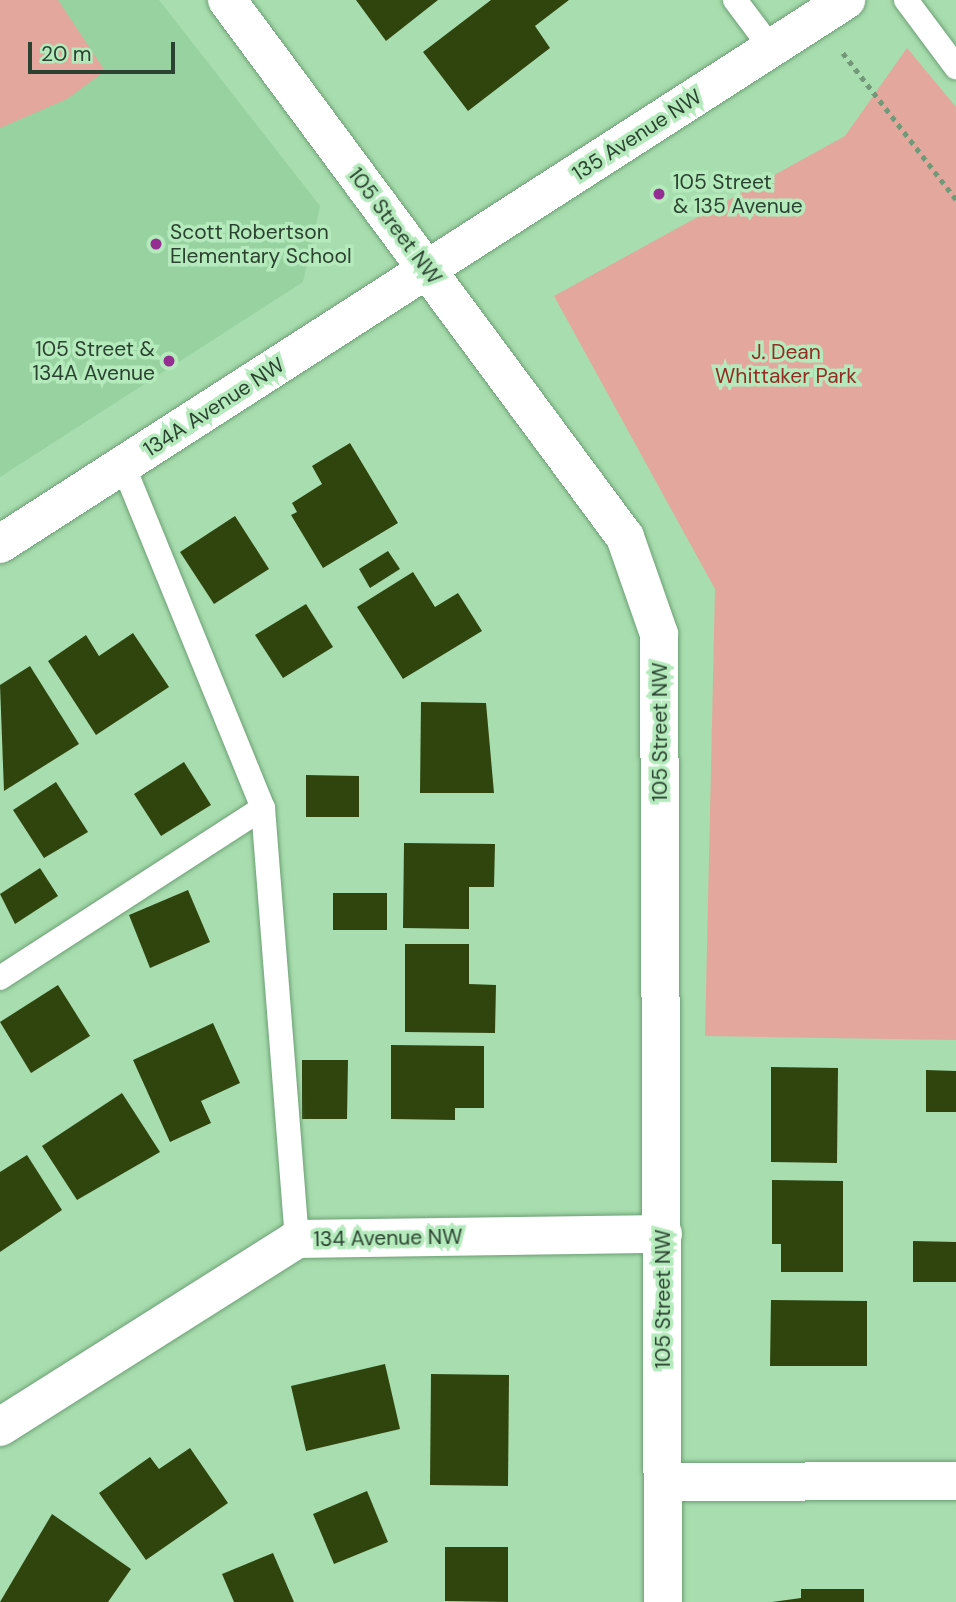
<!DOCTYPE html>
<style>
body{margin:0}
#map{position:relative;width:956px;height:1602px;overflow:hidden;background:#a8ddaf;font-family:"DM Sans",sans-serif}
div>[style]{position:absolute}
.built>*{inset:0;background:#97d2a0}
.green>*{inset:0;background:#e3a79d}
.building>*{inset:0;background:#30450e}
.path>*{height:4.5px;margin-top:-2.25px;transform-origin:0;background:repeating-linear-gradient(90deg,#729977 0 5px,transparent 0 10px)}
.roads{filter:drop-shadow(0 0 2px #6c9f74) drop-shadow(0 0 2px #6c9f74)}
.lane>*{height:24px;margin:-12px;padding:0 12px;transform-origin:12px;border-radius:12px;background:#fff}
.street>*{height:38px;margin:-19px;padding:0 19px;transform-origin:19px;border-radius:19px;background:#fff}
.secondary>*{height:38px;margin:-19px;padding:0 19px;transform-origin:19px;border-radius:19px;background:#fff}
.dots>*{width:19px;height:19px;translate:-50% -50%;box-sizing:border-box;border:4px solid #b4eabc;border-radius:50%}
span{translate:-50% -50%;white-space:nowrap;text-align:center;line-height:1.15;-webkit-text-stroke:7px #b4eabc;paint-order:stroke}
.street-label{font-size:21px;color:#2c4230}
.poi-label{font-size:21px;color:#2c4230}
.left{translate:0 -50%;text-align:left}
.right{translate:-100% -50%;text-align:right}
.park-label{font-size:21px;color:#932d24}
.scale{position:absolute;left:28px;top:42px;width:147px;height:32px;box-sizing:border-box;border:4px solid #2c4230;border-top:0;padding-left:9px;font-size:21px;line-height:24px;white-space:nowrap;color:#2c4230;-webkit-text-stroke:5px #b4eabc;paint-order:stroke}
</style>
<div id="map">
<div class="built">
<div style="clip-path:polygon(0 0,159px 0,320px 206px,303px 282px,0 477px)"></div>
</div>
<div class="green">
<div style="clip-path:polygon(0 0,58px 0,105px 71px,67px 99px,0 128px)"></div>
<div style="clip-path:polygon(907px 48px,956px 107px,956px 1040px,705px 1036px,715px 589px,554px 296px,845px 136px)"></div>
</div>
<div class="building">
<div style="clip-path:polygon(356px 0,438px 0,386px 41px)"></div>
<div style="clip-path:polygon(491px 0,569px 0,535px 26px,550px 48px,468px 111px,423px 52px)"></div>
<div style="clip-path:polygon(350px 443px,398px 523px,323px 568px,291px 515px,297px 512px,292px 503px,322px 484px,312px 466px)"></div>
<div style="clip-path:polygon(235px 516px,269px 569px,214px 604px,180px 552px)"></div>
<div style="clip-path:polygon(388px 551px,400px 569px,370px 588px,359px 569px)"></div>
<div style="clip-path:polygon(413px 572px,435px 607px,458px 593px,482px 631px,403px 679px,357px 607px)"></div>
<div style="clip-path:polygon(306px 604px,333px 647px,283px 678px,255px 635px)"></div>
<div style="clip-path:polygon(133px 633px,169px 687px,96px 735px,48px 661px,86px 635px,99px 656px)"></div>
<div style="clip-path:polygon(30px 666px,79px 744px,4px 791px,0 685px)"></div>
<div style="clip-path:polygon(421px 702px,486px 703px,494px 793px,420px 793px)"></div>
<div style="clip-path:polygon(184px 762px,211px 805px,161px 836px,134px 794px)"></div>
<div style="clip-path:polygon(306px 775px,359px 776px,359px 817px,306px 817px)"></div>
<div style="clip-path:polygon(56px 782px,88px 832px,44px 858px,13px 810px)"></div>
<div style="clip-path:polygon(404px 843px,495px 844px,494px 887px,469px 887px,469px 929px,403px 928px)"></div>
<div style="clip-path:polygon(40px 868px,58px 896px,15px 924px,0 894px)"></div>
<div style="clip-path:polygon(188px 890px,210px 942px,150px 968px,129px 915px)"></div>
<div style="clip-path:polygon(333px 893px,387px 893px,387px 930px,333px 930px)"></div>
<div style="clip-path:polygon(405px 944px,469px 944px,469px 984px,496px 985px,495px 1033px,405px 1032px)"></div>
<div style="clip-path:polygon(58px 985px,90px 1036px,31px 1073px,0 1022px)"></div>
<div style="clip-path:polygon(213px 1023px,240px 1083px,201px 1101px,211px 1123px,170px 1142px,133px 1060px)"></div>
<div style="clip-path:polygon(391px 1045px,484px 1046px,484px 1108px,455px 1108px,455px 1120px,391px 1119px)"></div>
<div style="clip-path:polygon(302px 1060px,348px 1060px,347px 1119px,302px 1119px)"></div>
<div style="clip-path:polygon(771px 1067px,838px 1068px,837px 1163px,771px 1162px)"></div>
<div style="clip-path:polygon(926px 1070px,956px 1071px,956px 1112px,926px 1112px)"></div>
<div style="clip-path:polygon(122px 1093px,160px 1152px,77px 1200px,42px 1146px)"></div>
<div style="clip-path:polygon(27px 1155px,62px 1210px,0 1252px,0 1172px)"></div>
<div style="clip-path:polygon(772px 1180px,843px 1181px,843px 1272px,781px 1272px,781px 1244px,772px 1244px)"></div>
<div style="clip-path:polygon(913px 1241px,956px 1242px,956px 1282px,913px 1282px)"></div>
<div style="clip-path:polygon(771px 1300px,867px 1301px,867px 1366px,770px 1366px)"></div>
<div style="clip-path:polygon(385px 1364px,400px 1429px,306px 1451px,291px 1386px)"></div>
<div style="clip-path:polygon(431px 1374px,509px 1375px,508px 1486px,430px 1485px)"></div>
<div style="clip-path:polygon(190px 1448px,228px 1503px,146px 1560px,99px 1493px,150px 1457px,159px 1469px)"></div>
<div style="clip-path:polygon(367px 1491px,388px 1542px,334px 1564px,313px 1514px)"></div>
<div style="clip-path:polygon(52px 1514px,131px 1569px,108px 1602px,0 1602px)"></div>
<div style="clip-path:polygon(445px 1547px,508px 1547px,508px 1602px,445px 1601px)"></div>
<div style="clip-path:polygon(273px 1553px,294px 1602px,234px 1602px,222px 1574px)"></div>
<div style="clip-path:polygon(801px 1589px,864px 1589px,864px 1602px,772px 1602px,801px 1598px)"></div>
</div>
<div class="path">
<div style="left:843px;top:53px;width:185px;rotate:52.3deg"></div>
</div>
<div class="roads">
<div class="lane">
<div style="left:735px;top:0;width:60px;rotate:53.1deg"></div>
<div style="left:906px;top:0;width:84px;rotate:53.3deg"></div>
<div style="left:123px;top:465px;width:370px;rotate:67.8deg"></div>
<div style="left:263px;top:808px;width:432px;rotate:85.5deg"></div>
<div style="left:0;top:978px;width:313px;rotate:-32.9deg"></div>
</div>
<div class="street">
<div style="left:227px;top:0;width:668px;rotate:53.46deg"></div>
<div style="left:625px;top:537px;width:103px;rotate:70.7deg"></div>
<div style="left:659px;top:634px;width:968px;rotate:89.76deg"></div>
<div style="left:0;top:1427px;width:352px;rotate:-32.3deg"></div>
<div style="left:297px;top:1239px;width:366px;rotate:-0.8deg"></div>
<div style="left:664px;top:1482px;width:292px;rotate:-0.2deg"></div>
</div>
<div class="secondary">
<div style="left:0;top:544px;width:1006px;rotate:-32.74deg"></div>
</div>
</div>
<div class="dots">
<div style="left:659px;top:194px;background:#952e93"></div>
<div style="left:156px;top:244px;background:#952e93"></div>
<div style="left:169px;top:361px;background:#952e93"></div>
</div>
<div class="street-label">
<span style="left:637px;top:135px;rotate:-33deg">135 Avenue NW</span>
<span style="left:395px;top:226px;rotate:53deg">105 Street NW</span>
<span style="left:214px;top:407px;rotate:-33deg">134A Avenue NW</span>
<span style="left:660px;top:732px;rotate:-90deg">105 Street NW</span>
<span style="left:388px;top:1238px;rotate:-1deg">134 Avenue NW</span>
<span style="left:663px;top:1299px;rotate:-90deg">105 Street NW</span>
</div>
<div class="poi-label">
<span class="left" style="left:673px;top:194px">105 Street<br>&amp; 135 Avenue</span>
<span class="left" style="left:170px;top:244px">Scott Robertson<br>Elementary School</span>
<span class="right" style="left:155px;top:361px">105 Street &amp;<br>134A Avenue</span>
</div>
<div class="park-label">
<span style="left:786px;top:364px">J. Dean<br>Whittaker Park</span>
</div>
<div class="scale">20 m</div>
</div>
